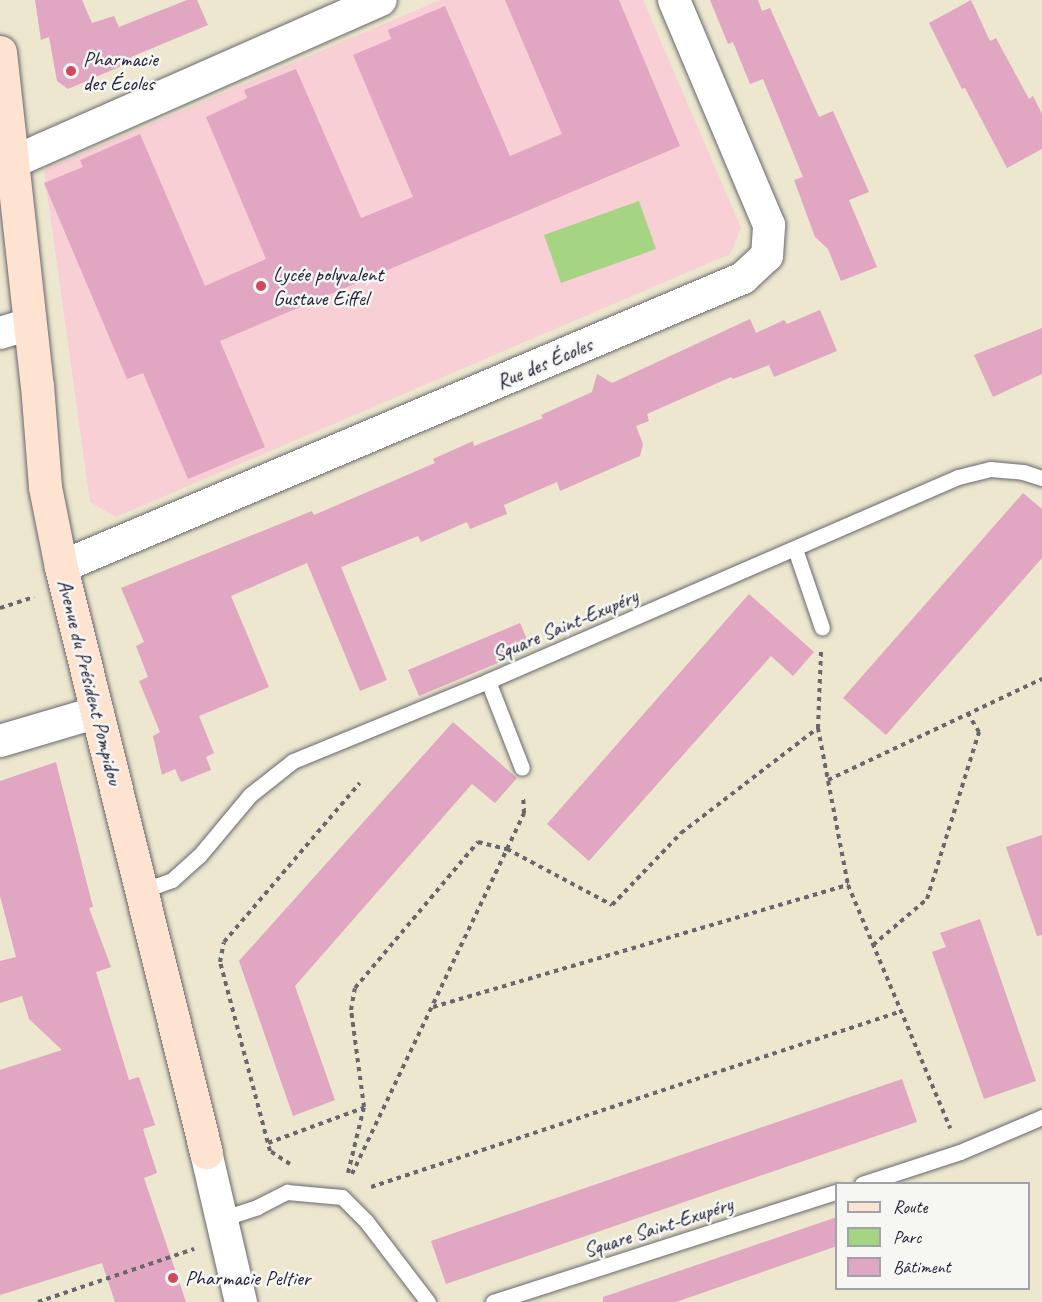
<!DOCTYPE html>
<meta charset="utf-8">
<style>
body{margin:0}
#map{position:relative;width:1042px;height:1302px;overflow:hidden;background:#ece7ce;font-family:Caveat,sans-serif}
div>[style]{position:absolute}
.built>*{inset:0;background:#f7cfd4}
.green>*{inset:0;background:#a5d482}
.building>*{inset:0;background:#e0a6c2}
.path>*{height:4px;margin-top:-2px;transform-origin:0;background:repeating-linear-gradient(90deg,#69676e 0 4.5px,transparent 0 9px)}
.roads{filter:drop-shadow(0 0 2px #69676e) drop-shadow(0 0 2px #69676e)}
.lane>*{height:15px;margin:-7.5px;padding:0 7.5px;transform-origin:7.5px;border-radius:7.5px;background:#fff}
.street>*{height:32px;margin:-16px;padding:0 16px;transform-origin:16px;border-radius:16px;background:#fff}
.secondary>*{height:33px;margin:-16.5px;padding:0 16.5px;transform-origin:16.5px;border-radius:16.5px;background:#fee3d1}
.dots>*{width:16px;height:16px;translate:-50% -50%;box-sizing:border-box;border:3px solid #f6f6f2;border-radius:50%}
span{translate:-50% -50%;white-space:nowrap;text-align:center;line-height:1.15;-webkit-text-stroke:5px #f6f6f2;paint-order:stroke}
.poi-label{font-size:21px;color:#22223b}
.left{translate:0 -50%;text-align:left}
.street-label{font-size:21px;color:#22223b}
.legend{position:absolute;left:835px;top:1182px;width:195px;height:108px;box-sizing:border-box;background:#f6f6f2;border:2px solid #a1a1a9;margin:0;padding:8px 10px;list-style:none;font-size:18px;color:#22223b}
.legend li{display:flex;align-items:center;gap:12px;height:30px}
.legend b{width:30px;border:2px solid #a1a1a9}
</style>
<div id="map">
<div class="built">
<div style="clip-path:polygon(440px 0,643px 0,741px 228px,730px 254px,116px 517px,90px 502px,44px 170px)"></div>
</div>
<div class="green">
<div style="clip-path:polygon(639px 201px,656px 249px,561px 283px,544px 235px)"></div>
</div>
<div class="building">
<div style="clip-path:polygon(35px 0,82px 0,92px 23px,114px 16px,119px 27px,187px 0,197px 0,208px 25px,131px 57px,133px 61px,68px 89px,57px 81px,49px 37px,41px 40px)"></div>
<div style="clip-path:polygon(505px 0,619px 0,680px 146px,220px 341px,265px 447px,188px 479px,143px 373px,127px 379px,44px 183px,83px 167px,80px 160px,140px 134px,205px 286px,266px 259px,206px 117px,247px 98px,244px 90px,296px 69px,361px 218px,413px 197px,353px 55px,391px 39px,388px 30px,445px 6px,510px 156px,562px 134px)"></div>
<div style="clip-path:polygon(710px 0,758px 0,762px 11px,770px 8px,819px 117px,833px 111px,869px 192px,849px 200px,877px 267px,841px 281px,828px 249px,815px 237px,794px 180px,803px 177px,763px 79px,750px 84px,733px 42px,728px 44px)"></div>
<div style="clip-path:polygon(971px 0,990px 41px,996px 38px,1029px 99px,1033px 96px,1042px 114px,1042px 149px,1007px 168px,965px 88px,962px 89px,929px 23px)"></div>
<div style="clip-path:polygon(820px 310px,837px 351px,774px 377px,769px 365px,733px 379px,731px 377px,647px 414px,649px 421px,636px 426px,643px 444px,640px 456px,560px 491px,557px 482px,504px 505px,507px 514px,470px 529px,467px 522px,421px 542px,418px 536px,341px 567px,387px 680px,360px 691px,307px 563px,231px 596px,269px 687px,199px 716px,214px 753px,206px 757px,211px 770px,181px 782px,175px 769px,162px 775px,153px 736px,160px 732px,139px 681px,148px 677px,136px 646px,144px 642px,121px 588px,312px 511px,314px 515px,435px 463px,433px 459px,473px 441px,474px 446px,543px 418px,541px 415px,592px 392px,597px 374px,612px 383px,750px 319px,756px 333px,784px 320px,787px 324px)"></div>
<div style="clip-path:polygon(1042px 328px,1042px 374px,993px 397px,974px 355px)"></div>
<div style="clip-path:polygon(1023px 493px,1042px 509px,1042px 558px,886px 735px,843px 698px)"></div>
<div style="clip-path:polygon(749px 594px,814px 652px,793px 676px,771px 656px,589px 861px,547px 824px)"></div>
<div style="clip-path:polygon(520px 623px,531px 649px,419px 696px,408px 670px)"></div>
<div style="clip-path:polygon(453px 722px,517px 778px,495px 803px,472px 784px,295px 986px,335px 1100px,293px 1116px,239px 961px)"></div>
<div style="clip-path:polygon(56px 762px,93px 907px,89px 908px,111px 967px,96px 972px,129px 1080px,139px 1077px,155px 1125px,143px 1129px,157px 1173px,144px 1178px,186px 1302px,115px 1302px,102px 1263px,0 1295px,0 1070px,62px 1050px,29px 1019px,22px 996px,0 1003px,0 961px,16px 957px,0 896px,0 781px)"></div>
<div style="clip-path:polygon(1042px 835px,1042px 935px,1037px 936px,1006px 847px)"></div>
<div style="clip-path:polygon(980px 919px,1036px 1081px,984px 1099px,932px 952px,946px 947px,940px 933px)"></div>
<div style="clip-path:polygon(902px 1079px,917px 1122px,446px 1284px,431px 1241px)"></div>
<div style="clip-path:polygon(837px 1217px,837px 1246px,676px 1302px,603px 1302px,603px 1297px)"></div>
</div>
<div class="path">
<div style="left:0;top:608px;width:36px;rotate:-18deg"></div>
<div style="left:821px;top:652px;width:76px;rotate:92.3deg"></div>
<div style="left:818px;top:728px;width:160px;rotate:79.2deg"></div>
<div style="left:848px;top:885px;width:264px;rotate:67.2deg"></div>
<div style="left:828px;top:780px;width:237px;rotate:-25.3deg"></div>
<div style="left:873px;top:945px;width:71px;rotate:-40.4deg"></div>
<div style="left:927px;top:899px;width:175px;rotate:-72.7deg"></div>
<div style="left:979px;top:732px;width:21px;rotate:-121deg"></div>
<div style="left:433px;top:1007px;width:433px;rotate:-16.4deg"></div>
<div style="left:268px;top:1143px;width:101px;rotate:-20.2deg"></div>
<div style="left:290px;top:1164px;width:24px;rotate:-147deg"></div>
<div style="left:270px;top:1151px;width:196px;rotate:-104.8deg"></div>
<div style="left:220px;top:962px;width:20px;rotate:-79deg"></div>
<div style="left:224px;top:942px;width:209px;rotate:-49.5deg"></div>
<div style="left:348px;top:1173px;width:68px;rotate:-76.4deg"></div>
<div style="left:364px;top:1107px;width:98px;rotate:-97.6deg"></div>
<div style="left:351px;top:1010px;width:22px;rotate:-80deg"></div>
<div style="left:355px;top:988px;width:191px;rotate:-49.9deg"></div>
<div style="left:478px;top:842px;width:30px;rotate:14deg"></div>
<div style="left:507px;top:849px;width:119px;rotate:28.1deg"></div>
<div style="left:612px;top:905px;width:100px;rotate:-46.2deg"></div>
<div style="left:681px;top:833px;width:173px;rotate:-37.5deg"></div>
<div style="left:352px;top:1174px;width:400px;rotate:-64.5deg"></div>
<div style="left:524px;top:813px;width:18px;rotate:-93deg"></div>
<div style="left:371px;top:1187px;width:559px;rotate:-18.34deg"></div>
<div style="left:38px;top:1302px;width:165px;rotate:-18.8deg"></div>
</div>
<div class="roads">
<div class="lane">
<div style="left:795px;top:549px;width:83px;rotate:71.1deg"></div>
<div style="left:488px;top:681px;width:93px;rotate:68.7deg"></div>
<div style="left:142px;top:891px;width:32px;rotate:-20deg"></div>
<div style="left:172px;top:880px;width:36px;rotate:-42deg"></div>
<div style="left:199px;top:856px;width:80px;rotate:-50.1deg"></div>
<div style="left:250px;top:795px;width:55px;rotate:-38.3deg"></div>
<div style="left:293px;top:761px;width:211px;rotate:-22.3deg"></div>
<div style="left:488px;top:681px;width:512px;rotate:-23.46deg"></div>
<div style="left:958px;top:477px;width:33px;rotate:-14deg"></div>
<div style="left:990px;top:469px;width:33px;rotate:5deg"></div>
<div style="left:1023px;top:472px;width:20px;rotate:18deg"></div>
<div style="left:862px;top:1184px;width:103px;rotate:-18.1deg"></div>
<div style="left:960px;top:1152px;width:89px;rotate:-23.1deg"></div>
<div style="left:221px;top:1219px;width:38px;rotate:-18deg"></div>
<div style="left:257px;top:1207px;width:34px;rotate:-27deg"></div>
<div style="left:287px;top:1192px;width:55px;rotate:5.2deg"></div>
<div style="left:342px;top:1197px;width:34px;rotate:45deg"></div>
<div style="left:366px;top:1221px;width:102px;rotate:52.6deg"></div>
<div style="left:493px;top:1302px;width:360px;rotate:-17.8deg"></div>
</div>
<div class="street">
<div style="left:11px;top:163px;width:404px;rotate:-23.8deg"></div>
<div style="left:0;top:333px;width:31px;rotate:-17deg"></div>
<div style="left:61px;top:567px;width:741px;rotate:-22.96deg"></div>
<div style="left:743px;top:278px;width:33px;rotate:-43deg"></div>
<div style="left:767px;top:256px;width:31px;rotate:-86deg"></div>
<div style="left:769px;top:225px;width:244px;rotate:-112.9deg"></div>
<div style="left:0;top:741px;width:102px;rotate:-16.5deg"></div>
<div style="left:206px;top:1152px;width:154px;rotate:76.9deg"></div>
</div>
<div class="secondary">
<div style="left:0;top:52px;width:335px;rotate:83.7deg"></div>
<div style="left:37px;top:385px;width:102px;rotate:85.5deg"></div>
<div style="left:45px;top:487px;width:82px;rotate:78.7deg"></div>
<div style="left:61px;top:567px;width:603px;rotate:76.08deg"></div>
</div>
</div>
<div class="dots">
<div style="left:71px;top:71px;background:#d1495b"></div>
<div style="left:261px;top:286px;background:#d1495b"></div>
<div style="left:173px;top:1278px;background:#d1495b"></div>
</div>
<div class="poi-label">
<span class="left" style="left:83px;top:71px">Pharmacie<br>des Écoles</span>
<span class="left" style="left:273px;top:286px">Lycée polyvalent<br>Gustave Eiffel</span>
<span class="left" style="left:185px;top:1278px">Pharmacie Peltier</span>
</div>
<div class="street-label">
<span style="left:544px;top:363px;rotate:-23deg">Rue des Écoles</span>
<span style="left:565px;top:625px;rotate:-23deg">Square Saint-Exupéry</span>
<span style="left:90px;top:682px;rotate:76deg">Avenue du Président Pompidou</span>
<span style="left:658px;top:1227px;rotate:-18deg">Square Saint-Exupéry</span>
</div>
<ul class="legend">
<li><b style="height:8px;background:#fee3d1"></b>Route</li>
<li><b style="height:16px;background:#a5d482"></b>Parc</li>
<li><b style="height:16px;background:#e0a6c2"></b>Bâtiment</li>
</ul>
</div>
